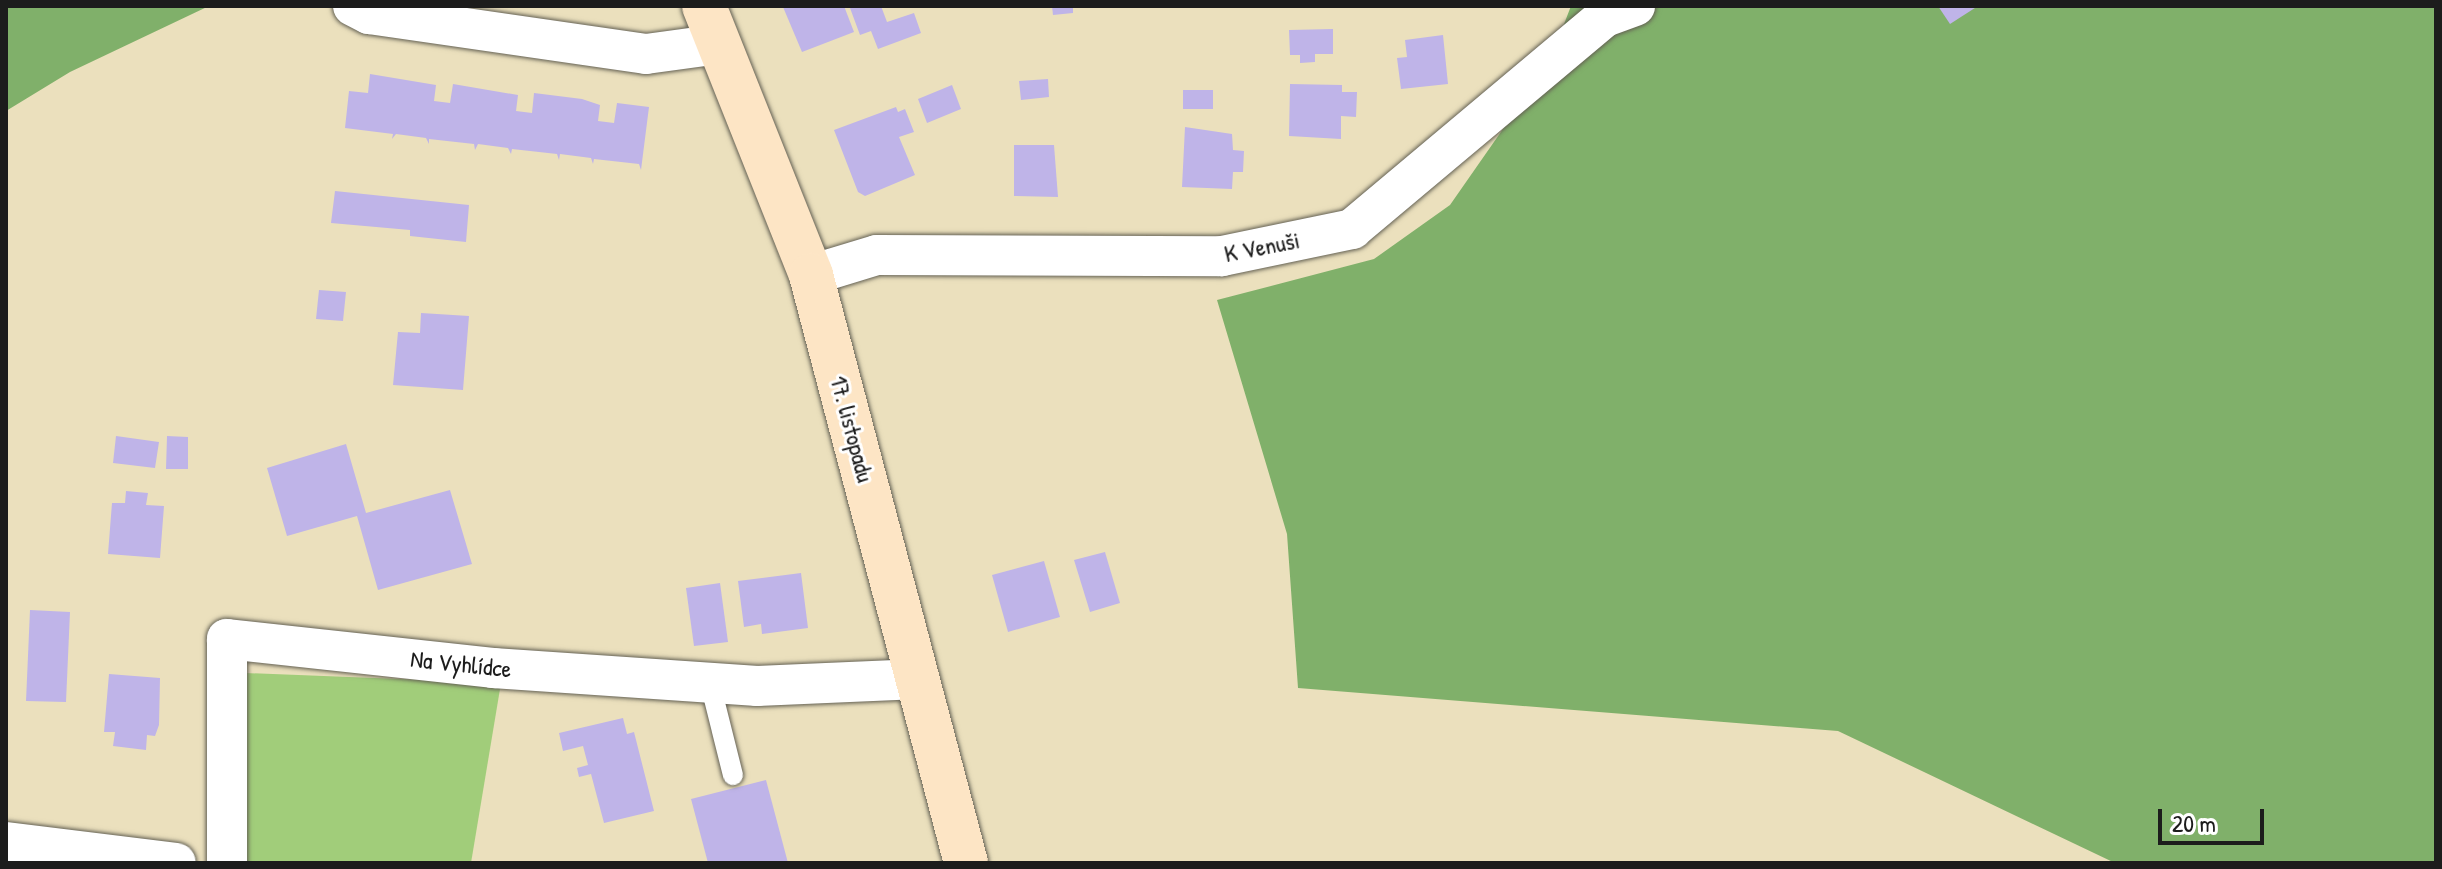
<!DOCTYPE html>
<meta charset="utf-8">
<style>
body{margin:0}
#map{position:relative;width:2442px;height:869px;overflow:hidden;background:#ebe0bd;font-family:"Patrick Hand",sans-serif}
div>[style]{position:absolute}
.green>*{inset:0;background:#a1cd7a}
.forest>*{inset:0;background:#80b06a}
.building>*{inset:0;background:#bfb4e8}
.roads{filter:drop-shadow(0 0 2px #646154) drop-shadow(0 0 2px #646154)}
.service>*{height:20px;margin:-10px;padding:0 10px;transform-origin:10px;border-radius:10px;background:#fff}
.minor>*{height:40px;margin:-20px;padding:0 20px;transform-origin:20px;border-radius:20px;background:#fff}
.secondary>*{height:44px;margin:-22px;padding:0 22px;transform-origin:22px;border-radius:22px;background:#fde5c5}
span{translate:-50% -50%;white-space:nowrap;text-align:center;line-height:1.15;-webkit-text-stroke:6px #fff;paint-order:stroke}
.street-label{font-size:24px;color:#1c1c1c}
.frame{position:absolute;inset:0;border:8px solid #1c1c1c;pointer-events:none}
.scale{position:absolute;left:2158px;top:809px;width:106px;height:36px;box-sizing:border-box;border:4px solid #1c1c1c;border-top:0;padding-left:10px;font-size:24px;line-height:28px;white-space:nowrap;color:#1c1c1c;-webkit-text-stroke:6px #fff;paint-order:stroke}
</style>
<div id="map">
<div class="green">
<div style="clip-path:polygon(245px 673px,501px 683px,471px 863px,246px 863px)"></div>
</div>
<div class="forest">
<div style="clip-path:polygon(6px 6px,209px 6px,70px 72px,6px 111px)"></div>
<div style="clip-path:polygon(1571px 6px,2436px 6px,2436px 863px,2115px 863px,1838px 731px,1298px 688px,1287px 534px,1217px 300px,1374px 259px,1450px 205px,1549px 63px)"></div>
</div>
<div class="building">
<div style="clip-path:polygon(844px 6px,854px 32px,802px 52px,783px 7px)"></div>
<div style="clip-path:polygon(881px 6px,887px 22px,914px 13px,921px 33px,878px 49px,871px 31px,860px 35px,850px 8px)"></div>
<div style="clip-path:polygon(1052px 6px,1073px 6px,1073px 13px,1053px 15px)"></div>
<div style="clip-path:polygon(1938px 6px,1978px 6px,1950px 24px)"></div>
<div style="clip-path:polygon(1333px 29px,1333px 54px,1315px 54px,1315px 62px,1300px 63px,1300px 55px,1290px 55px,1289px 30px)"></div>
<div style="clip-path:polygon(1443px 35px,1448px 84px,1401px 89px,1397px 58px,1407px 57px,1405px 40px)"></div>
<div style="clip-path:polygon(370px 74px,436px 85px,434px 101px,450px 103px,453px 84px,518px 95px,516px 111px,532px 113px,534px 93px,582px 99px,600px 105px,598px 121px,614px 123px,617px 103px,649px 107px,641px 170px,639px 164px,594px 159px,593px 164px,591px 158px,560px 154px,559px 160px,557px 154px,512px 149px,511px 154px,508px 148px,478px 144px,475px 150px,474px 144px,429px 139px,429px 144px,426px 138px,396px 134px,392px 139px,393px 134px,345px 128px,349px 91px,368px 93px)"></div>
<div style="clip-path:polygon(1048px 79px,1049px 97px,1021px 100px,1019px 81px)"></div>
<div style="clip-path:polygon(1290px 84px,1342px 85px,1342px 92px,1357px 92px,1356px 117px,1341px 116px,1341px 139px,1289px 136px)"></div>
<div style="clip-path:polygon(952px 85px,961px 109px,927px 123px,918px 99px)"></div>
<div style="clip-path:polygon(1183px 90px,1213px 90px,1213px 109px,1183px 109px)"></div>
<div style="clip-path:polygon(896px 107px,898px 112px,905px 109px,914px 132px,899px 137px,915px 175px,865px 196px,858px 192px,834px 130px)"></div>
<div style="clip-path:polygon(1185px 127px,1232px 134px,1233px 150px,1244px 151px,1243px 172px,1233px 172px,1232px 189px,1182px 187px)"></div>
<div style="clip-path:polygon(1014px 145px,1054px 145px,1058px 197px,1014px 196px)"></div>
<div style="clip-path:polygon(335px 191px,469px 205px,466px 242px,410px 236px,410px 230px,331px 223px)"></div>
<div style="clip-path:polygon(319px 290px,346px 292px,343px 321px,316px 319px)"></div>
<div style="clip-path:polygon(421px 313px,469px 316px,463px 390px,393px 385px,398px 332px,420px 333px)"></div>
<div style="clip-path:polygon(116px 436px,159px 442px,155px 468px,113px 463px)"></div>
<div style="clip-path:polygon(167px 436px,188px 437px,188px 469px,166px 469px)"></div>
<div style="clip-path:polygon(346px 444px,366px 513px,450px 490px,472px 564px,378px 590px,357px 516px,287px 536px,267px 468px)"></div>
<div style="clip-path:polygon(126px 491px,148px 493px,146px 505px,164px 506px,160px 558px,108px 554px,112px 503px,125px 503px)"></div>
<div style="clip-path:polygon(1105px 552px,1120px 603px,1090px 612px,1074px 560px)"></div>
<div style="clip-path:polygon(1044px 561px,1060px 617px,1008px 632px,992px 575px)"></div>
<div style="clip-path:polygon(801px 573px,808px 628px,762px 634px,761px 624px,744px 627px,738px 581px)"></div>
<div style="clip-path:polygon(720px 583px,728px 642px,694px 646px,686px 588px)"></div>
<div style="clip-path:polygon(30px 610px,70px 612px,66px 702px,26px 701px)"></div>
<div style="clip-path:polygon(109px 674px,160px 678px,159px 725px,155px 736px,147px 735px,146px 750px,113px 746px,115px 732px,104px 732px)"></div>
<div style="clip-path:polygon(623px 718px,627px 734px,634px 732px,654px 811px,604px 823px,591px 774px,579px 777px,577px 768px,588px 765px,583px 746px,563px 751px,559px 733px)"></div>
<div style="clip-path:polygon(766px 780px,788px 863px,708px 863px,691px 799px)"></div>
</div>
<div class="roads">
<div class="service">
<div style="left:710px;top:683px;width:95px;rotate:76deg"></div>
</div>
<div class="minor">
<div style="left:353px;top:6px;width:18px;rotate:27deg"></div>
<div style="left:369px;top:14px;width:280px;rotate:8.2deg"></div>
<div style="left:646px;top:54px;width:74px;rotate:-7.8deg"></div>
<div style="left:811px;top:275px;width:69px;rotate:-16.9deg"></div>
<div style="left:877px;top:255px;width:345px;rotate:0.2deg"></div>
<div style="left:1222px;top:256px;width:133px;rotate:-11.7deg"></div>
<div style="left:1352px;top:229px;width:330px;rotate:-40deg"></div>
<div style="left:1605px;top:17px;width:32px;rotate:-20deg"></div>
<div style="left:6px;top:842px;width:171px;rotate:7deg"></div>
<div style="left:227px;top:863px;width:224px;rotate:-90deg"></div>
<div style="left:227px;top:639px;width:268px;rotate:6.2deg"></div>
<div style="left:493px;top:668px;width:265px;rotate:3.9deg"></div>
<div style="left:757px;top:686px;width:162px;rotate:-2.5deg"></div>
</div>
<div class="secondary">
<div style="left:704px;top:6px;width:289px;rotate:68.3deg"></div>
<div style="left:811px;top:275px;width:608px;rotate:75.23deg"></div>
</div>
</div>
<div class="street-label">
<span style="left:1262px;top:247px;rotate:-11deg">K Venuši</span>
<span style="left:852px;top:429px;rotate:75deg">17. listopadu</span>
<span style="left:461px;top:664px;rotate:6deg">Na Vyhlídce</span>
</div>
<div class="frame"></div>
<div class="scale">20 m</div>
</div>
